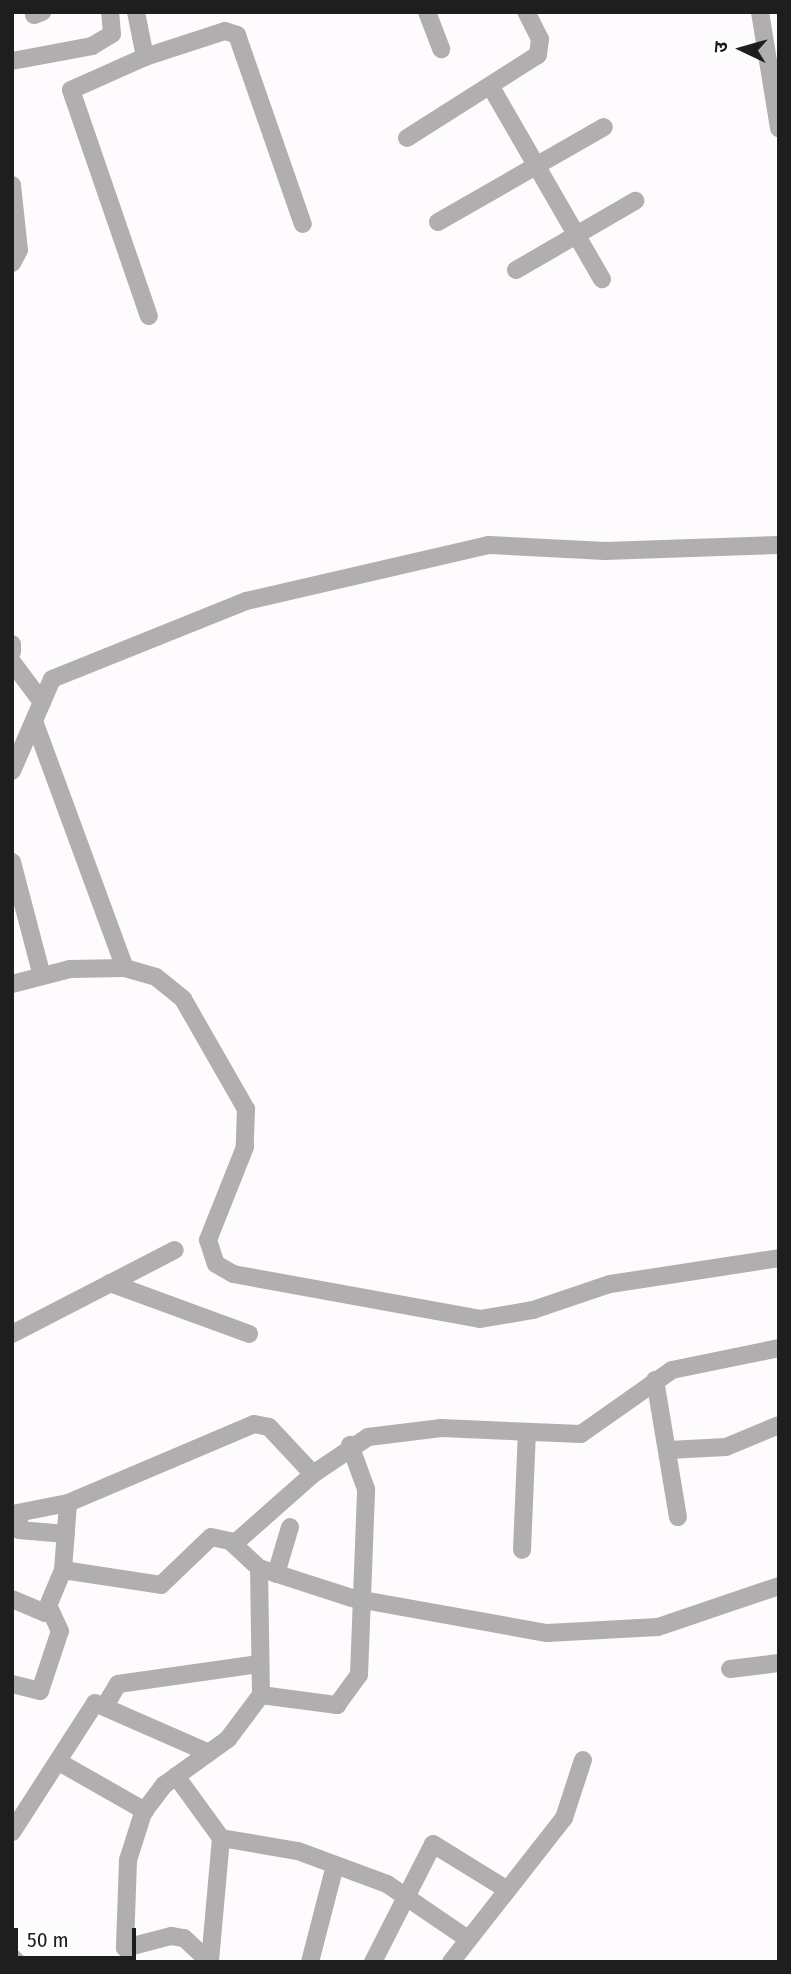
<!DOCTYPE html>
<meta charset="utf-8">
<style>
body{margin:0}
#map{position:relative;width:791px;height:1974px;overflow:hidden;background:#fdfbfd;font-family:"Fira Sans Condensed","Noto Sans Devanagari",sans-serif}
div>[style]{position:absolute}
.minor>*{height:18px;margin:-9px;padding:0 9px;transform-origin:9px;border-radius:9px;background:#b0aeaf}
span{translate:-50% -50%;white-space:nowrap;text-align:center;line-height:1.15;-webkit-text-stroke:5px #fff;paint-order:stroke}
.frame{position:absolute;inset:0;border:14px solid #1f1e1f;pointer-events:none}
.north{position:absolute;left:707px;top:14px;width:70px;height:70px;-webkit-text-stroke:5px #fff;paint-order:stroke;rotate:275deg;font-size:19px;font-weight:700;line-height:28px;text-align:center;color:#1f1e1f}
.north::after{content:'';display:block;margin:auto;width:24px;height:32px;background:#1f1e1f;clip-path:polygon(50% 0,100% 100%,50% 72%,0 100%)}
.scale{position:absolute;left:14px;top:1928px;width:122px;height:32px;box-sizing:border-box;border:4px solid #1f1e1f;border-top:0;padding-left:9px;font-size:21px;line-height:24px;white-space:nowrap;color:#1f1e1f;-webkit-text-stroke:5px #fff;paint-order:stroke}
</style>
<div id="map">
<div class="minor">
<div style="left:136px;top:12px;width:46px;rotate:78.7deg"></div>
<div style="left:145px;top:57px;width:81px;rotate:156deg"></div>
<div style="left:71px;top:90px;width:239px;rotate:71deg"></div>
<div style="left:427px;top:12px;width:40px;rotate:69deg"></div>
<div style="left:760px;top:12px;width:118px;rotate:80.7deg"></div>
<div style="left:34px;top:15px;width:9px;rotate:-21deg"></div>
<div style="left:145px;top:57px;width:84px;rotate:-18deg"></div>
<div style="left:225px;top:31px;width:13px;rotate:18deg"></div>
<div style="left:237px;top:35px;width:200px;rotate:70.8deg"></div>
<div style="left:12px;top:61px;width:81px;rotate:-10.6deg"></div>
<div style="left:92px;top:46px;width:23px;rotate:-31deg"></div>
<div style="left:112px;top:34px;width:22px;rotate:-95deg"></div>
<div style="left:491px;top:87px;width:222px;rotate:60deg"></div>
<div style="left:407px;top:138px;width:155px;rotate:-32.4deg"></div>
<div style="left:538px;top:55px;width:16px;rotate:-83deg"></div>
<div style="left:540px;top:39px;width:30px;rotate:-117deg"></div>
<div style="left:12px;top:185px;width:65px;rotate:83.9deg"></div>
<div style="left:19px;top:250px;width:15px;rotate:118deg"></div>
<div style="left:438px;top:222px;width:191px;rotate:-29.8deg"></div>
<div style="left:516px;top:270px;width:138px;rotate:-30.1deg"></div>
<div style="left:12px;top:644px;width:8px;rotate:90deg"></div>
<div style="left:12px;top:662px;width:50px;rotate:53.1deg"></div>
<div style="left:34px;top:721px;width:263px;rotate:69.8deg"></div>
<div style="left:12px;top:771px;width:100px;rotate:-66.5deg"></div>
<div style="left:52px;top:679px;width:209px;rotate:-21.9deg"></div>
<div style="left:246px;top:601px;width:249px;rotate:-13deg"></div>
<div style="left:489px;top:545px;width:116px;rotate:3deg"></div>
<div style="left:605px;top:551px;width:174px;rotate:-2deg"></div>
<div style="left:12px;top:862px;width:118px;rotate:75.3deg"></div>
<div style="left:12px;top:984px;width:60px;rotate:-14.5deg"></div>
<div style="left:70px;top:969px;width:55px;rotate:-1deg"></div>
<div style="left:125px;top:968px;width:32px;rotate:16deg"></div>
<div style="left:156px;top:977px;width:35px;rotate:39deg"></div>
<div style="left:183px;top:999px;width:127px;rotate:60.2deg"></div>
<div style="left:246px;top:1109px;width:38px;rotate:92deg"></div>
<div style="left:245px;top:1147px;width:100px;rotate:111.7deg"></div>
<div style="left:208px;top:1240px;width:25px;rotate:72deg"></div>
<div style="left:216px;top:1264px;width:20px;rotate:30deg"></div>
<div style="left:233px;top:1274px;width:251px;rotate:10.3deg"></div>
<div style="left:480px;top:1319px;width:54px;rotate:-9.6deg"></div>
<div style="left:533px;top:1310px;width:81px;rotate:-18.7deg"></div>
<div style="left:610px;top:1284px;width:171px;rotate:-8.7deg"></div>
<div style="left:110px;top:1283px;width:148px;rotate:20.1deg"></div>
<div style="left:12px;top:1334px;width:183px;rotate:-27.3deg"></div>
<div style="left:655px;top:1380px;width:139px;rotate:80.5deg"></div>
<div style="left:669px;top:1450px;width:57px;rotate:-3deg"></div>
<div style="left:726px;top:1447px;width:57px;rotate:-22.5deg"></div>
<div style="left:12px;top:1514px;width:57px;rotate:-11.1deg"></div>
<div style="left:68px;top:1503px;width:202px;rotate:-23deg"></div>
<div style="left:254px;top:1424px;width:15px;rotate:11deg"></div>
<div style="left:269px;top:1427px;width:64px;rotate:46.9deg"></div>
<div style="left:19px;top:1515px;width:15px;rotate:90deg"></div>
<div style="left:19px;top:1530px;width:47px;rotate:4.9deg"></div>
<div style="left:234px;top:1544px;width:106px;rotate:-41.5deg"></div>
<div style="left:313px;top:1474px;width:66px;rotate:-33.9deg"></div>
<div style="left:368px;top:1437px;width:74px;rotate:-7deg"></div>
<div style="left:441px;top:1428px;width:140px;rotate:2.5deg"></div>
<div style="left:581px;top:1434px;width:111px;rotate:-35.1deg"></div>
<div style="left:672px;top:1370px;width:109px;rotate:-11.6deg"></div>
<div style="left:522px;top:1550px;width:117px;rotate:-87.6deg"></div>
<div style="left:259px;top:1568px;width:98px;rotate:17.9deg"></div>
<div style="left:352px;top:1598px;width:198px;rotate:10.2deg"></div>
<div style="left:547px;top:1633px;width:111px;rotate:-3.1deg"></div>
<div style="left:658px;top:1627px;width:128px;rotate:-18.7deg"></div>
<div style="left:63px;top:1570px;width:67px;rotate:-85.7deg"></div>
<div style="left:276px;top:1574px;width:49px;rotate:-73.4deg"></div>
<div style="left:12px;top:1599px;width:36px;rotate:23deg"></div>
<div style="left:45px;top:1613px;width:47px;rotate:-67.3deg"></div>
<div style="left:63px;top:1570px;width:99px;rotate:8.7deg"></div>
<div style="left:161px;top:1585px;width:69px;rotate:-43.8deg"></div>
<div style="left:211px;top:1537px;width:19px;rotate:12deg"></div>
<div style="left:230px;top:1541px;width:40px;rotate:43deg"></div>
<div style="left:259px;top:1568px;width:127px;rotate:89.1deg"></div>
<div style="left:261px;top:1695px;width:55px;rotate:126.9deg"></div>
<div style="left:228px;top:1739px;width:79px;rotate:144.3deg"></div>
<div style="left:164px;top:1785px;width:35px;rotate:127deg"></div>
<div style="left:143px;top:1813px;width:49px;rotate:107.7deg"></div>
<div style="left:128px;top:1860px;width:88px;rotate:92deg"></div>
<div style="left:125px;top:1948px;width:48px;rotate:-14.6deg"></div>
<div style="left:171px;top:1936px;width:13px;rotate:9deg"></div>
<div style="left:184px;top:1938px;width:35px;rotate:43deg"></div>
<div style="left:730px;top:1669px;width:49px;rotate:-7deg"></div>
<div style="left:12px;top:1684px;width:29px;rotate:14deg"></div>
<div style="left:40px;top:1691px;width:63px;rotate:-71.6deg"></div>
<div style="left:60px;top:1631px;width:23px;rotate:-115deg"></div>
<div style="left:261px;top:1695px;width:77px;rotate:7.5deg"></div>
<div style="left:337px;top:1705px;width:37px;rotate:-54deg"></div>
<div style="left:359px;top:1675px;width:186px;rotate:-87.8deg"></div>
<div style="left:366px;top:1489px;width:47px;rotate:-110deg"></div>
<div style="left:106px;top:1704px;width:23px;rotate:-59deg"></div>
<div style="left:118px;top:1684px;width:142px;rotate:-8.1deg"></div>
<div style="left:59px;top:1762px;width:99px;rotate:29.7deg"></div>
<div style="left:176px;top:1776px;width:77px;rotate:54deg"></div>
<div style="left:221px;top:1838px;width:124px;rotate:95.1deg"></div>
<div style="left:12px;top:1832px;width:153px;rotate:-57.2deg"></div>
<div style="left:95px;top:1703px;width:124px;rotate:23.7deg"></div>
<div style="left:221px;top:1838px;width:78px;rotate:9.6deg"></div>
<div style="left:298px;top:1851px;width:95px;rotate:20.3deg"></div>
<div style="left:387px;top:1884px;width:98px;rotate:34.2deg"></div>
<div style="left:12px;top:1957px;width:7px;rotate:45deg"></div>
<div style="left:310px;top:1962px;width:100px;rotate:-75.5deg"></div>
<div style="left:373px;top:1962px;width:132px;rotate:-63deg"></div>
<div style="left:433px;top:1844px;width:86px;rotate:31.7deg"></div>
<div style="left:451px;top:1962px;width:183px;rotate:-51.9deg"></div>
<div style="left:564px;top:1818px;width:61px;rotate:-71.9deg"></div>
</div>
<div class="frame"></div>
<div class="north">उ</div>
<div class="scale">50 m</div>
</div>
